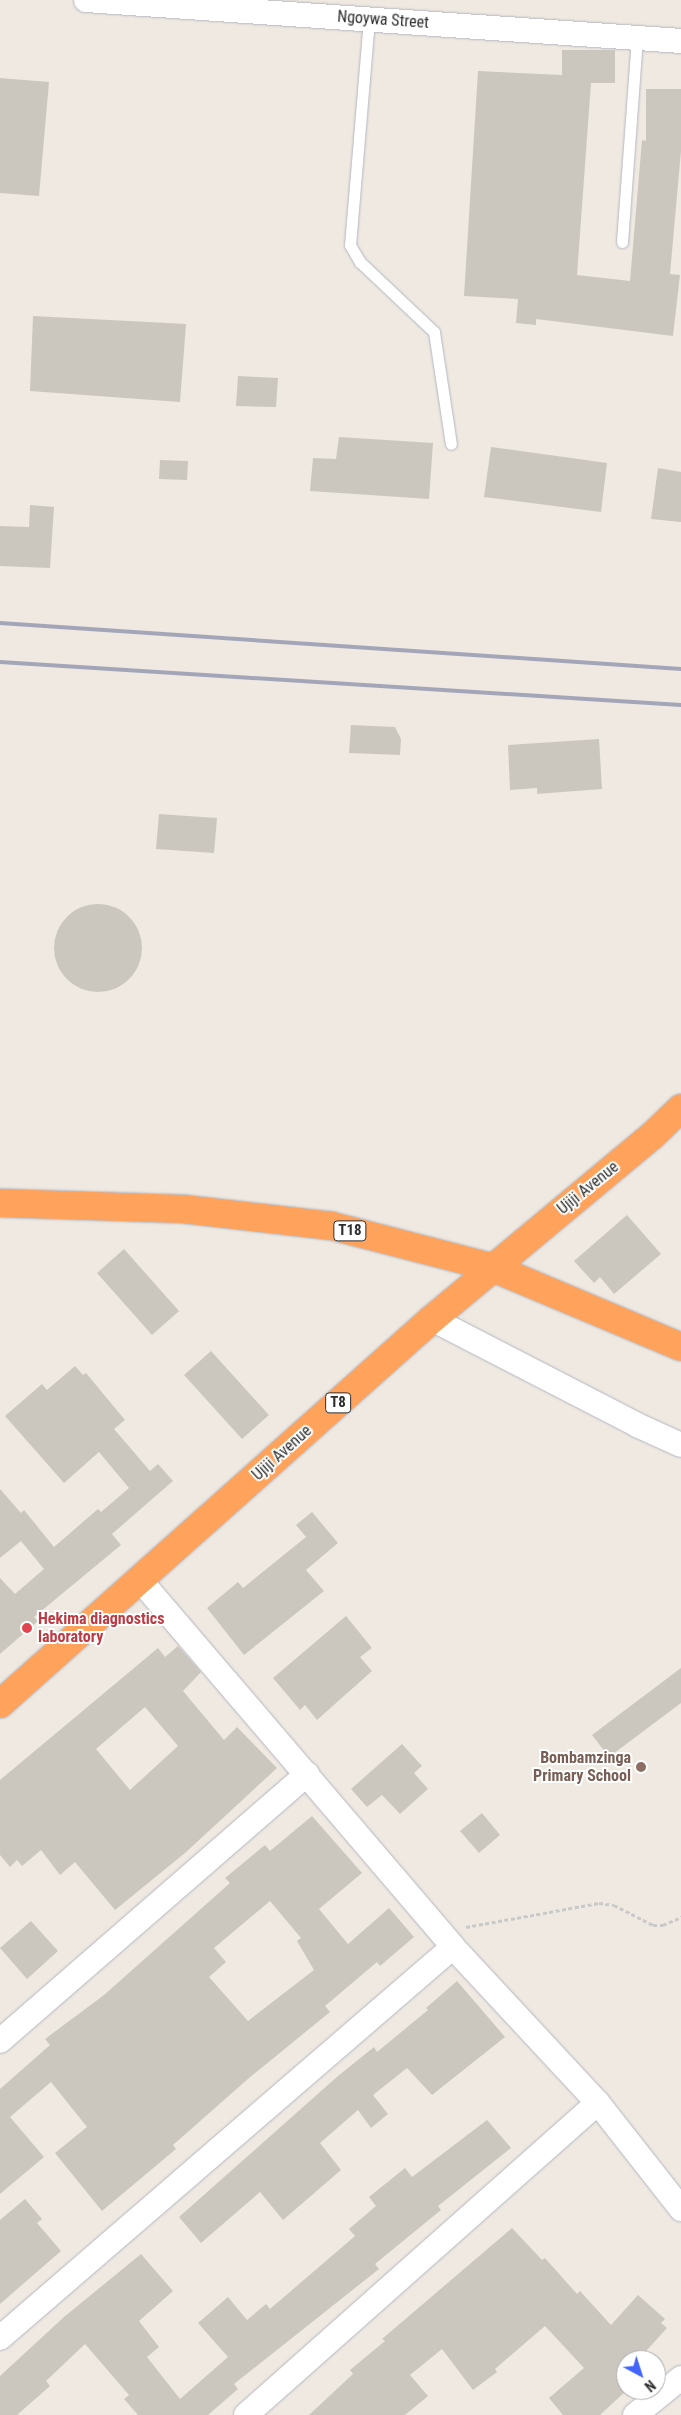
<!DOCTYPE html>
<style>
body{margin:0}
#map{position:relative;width:681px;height:2415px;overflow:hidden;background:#efe9e1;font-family:"Roboto Condensed",sans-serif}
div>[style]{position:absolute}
.building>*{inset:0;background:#cbc7bf}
.round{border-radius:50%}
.path>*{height:3px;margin-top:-1.5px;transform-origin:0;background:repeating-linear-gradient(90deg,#c9c9c9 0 4px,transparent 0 6.5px)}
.roads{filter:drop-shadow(0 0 1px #b4b7c1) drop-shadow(0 0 1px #b4b7c1)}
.lane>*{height:11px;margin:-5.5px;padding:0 5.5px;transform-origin:5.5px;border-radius:5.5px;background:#fff}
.street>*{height:24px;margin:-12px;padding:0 12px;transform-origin:12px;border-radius:12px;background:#fff}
.highway>*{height:28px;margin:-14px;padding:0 14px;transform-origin:14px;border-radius:14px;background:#ffa35c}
.rail>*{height:4px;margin:-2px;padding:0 2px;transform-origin:2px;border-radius:2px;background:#a3a6b8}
.dots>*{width:14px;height:14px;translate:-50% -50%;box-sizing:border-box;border:2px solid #fff;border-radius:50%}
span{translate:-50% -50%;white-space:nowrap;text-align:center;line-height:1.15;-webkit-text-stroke:4px #fff;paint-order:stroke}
.shield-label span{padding:1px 4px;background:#fff;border:1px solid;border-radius:4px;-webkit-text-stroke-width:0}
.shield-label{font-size:15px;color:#2e2e2e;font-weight:700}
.street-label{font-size:16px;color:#2e2e2e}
.health-label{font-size:16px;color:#be3a42;font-weight:700}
.left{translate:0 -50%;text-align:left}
.education-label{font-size:16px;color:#785e54;font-weight:700}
.right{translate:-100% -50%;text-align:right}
.north{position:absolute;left:616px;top:2350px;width:50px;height:50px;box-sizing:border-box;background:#fff;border:1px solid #ababab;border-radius:50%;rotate:140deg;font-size:14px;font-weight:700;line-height:20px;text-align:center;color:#2e2e2e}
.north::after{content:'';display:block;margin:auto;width:18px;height:22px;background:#4264fb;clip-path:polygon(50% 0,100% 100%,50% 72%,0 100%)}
</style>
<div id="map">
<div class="building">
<div style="clip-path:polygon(562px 50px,615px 50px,615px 83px,591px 83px,577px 275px,630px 281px,642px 140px,646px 141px,646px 89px,681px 89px,681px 151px,670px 274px,680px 275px,673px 336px,536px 319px,536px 325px,516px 323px,518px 299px,464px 296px,478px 71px,562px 75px)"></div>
<div style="clip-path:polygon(0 78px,49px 82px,39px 196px,0 193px)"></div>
<div style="clip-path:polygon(33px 316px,186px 324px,180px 402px,30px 391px)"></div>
<div style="clip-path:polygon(238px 376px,278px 378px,276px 407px,236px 406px)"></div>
<div style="clip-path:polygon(339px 437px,433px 443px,429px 499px,310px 491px,313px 458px,336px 459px)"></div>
<div style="clip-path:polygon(491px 447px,607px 463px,601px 512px,484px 497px)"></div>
<div style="clip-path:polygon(160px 460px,188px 461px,187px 480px,159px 479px)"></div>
<div style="clip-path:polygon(658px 468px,681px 472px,681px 522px,651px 519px)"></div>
<div style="clip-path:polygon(30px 505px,54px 507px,50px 568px,0 566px,0 526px,29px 527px)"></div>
<div style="clip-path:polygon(351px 725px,395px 727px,401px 739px,400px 755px,349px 753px)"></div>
<div style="clip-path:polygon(599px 739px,602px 789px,537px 794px,537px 788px,510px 790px,508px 745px)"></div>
<div style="clip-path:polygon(159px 814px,217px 818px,214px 853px,156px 849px)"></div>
<div class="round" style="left:54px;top:904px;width:88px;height:88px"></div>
<div style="clip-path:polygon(627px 1215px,661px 1254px,614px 1294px,600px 1277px,594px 1283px,574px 1261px)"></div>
<div style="clip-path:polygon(124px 1249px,179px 1311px,152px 1335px,97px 1273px)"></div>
<div style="clip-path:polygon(211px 1351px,269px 1415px,242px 1439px,184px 1375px)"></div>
<div style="clip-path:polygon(75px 1366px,83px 1375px,86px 1373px,125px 1420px,114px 1429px,150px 1471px,158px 1464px,173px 1481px,112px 1534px,121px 1545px,34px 1617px,38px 1621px,0 1654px,0 1578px,15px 1594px,44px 1569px,21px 1541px,0 1558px,0 1489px,21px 1513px,24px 1510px,54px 1547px,98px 1509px,101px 1512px,129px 1488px,99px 1452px,64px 1483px,5px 1416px,42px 1384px,47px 1390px)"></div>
<div style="clip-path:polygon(312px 1512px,338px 1543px,306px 1570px,324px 1591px,244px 1655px,207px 1608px,238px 1582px,243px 1588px,306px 1537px,296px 1525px)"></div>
<div style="clip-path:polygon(346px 1616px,372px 1648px,360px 1657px,372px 1671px,317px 1720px,305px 1705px,300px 1710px,273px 1678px)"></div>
<div style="clip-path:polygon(evenodd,178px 1646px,201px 1672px,183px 1691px,224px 1740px,237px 1727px,277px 1768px,185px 1853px,115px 1910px,75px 1862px,60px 1875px,41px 1850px,22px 1866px,17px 1860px,10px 1867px,0 1855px,0 1780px,158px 1648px,165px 1657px,178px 1646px,145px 1707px,178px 1746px,130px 1790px,96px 1749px,145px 1707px)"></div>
<div style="clip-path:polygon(681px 1668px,681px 1703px,609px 1757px,592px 1735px)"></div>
<div style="clip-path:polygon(402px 1744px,422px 1766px,414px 1773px,428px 1789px,400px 1814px,382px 1795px,367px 1807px,351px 1789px)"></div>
<div style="clip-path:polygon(482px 1813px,500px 1835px,479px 1853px,460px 1831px)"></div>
<div style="clip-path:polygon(evenodd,312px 1816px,362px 1873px,319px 1909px,348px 1944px,389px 1908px,414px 1937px,380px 1966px,377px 1962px,325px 2006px,330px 2012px,249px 2078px,173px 2145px,176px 2149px,102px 2211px,55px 2153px,87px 2127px,51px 2082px,10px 2117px,44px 2157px,0 2194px,0 2089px,50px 2045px,45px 2039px,104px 1995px,230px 1883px,225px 1878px,265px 1845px,270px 1851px,312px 1816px,270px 1901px,301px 1938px,297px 1941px,314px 1970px,248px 2021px,209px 1977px,226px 1962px,214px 1948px,270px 1901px)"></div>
<div style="clip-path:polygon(31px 1921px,58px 1951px,27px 1979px,0 1948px)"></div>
<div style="clip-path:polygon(457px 1981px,505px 2037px,432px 2095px,407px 2068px,373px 2095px,388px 2114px,371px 2128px,358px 2110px,320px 2143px,341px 2170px,283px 2220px,260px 2192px,201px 2243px,179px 2217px,338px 2076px,374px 2047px,377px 2052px,428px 2010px,426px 2008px)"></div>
<div style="clip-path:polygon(487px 2120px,511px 2148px,438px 2206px,441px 2210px,375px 2264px,379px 2269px,234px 2384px,238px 2389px,208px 2415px,138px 2415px,124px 2399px,129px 2395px,85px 2344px,46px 2381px,50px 2386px,17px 2415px,0 2415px,0 2376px,64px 2317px,141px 2254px,173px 2291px,139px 2321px,159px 2347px,147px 2357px,180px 2399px,228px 2357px,198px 2323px,228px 2297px,247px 2320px,266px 2304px,270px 2309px,355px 2236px,349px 2229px,376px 2206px,369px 2197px,405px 2168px,412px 2177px)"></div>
<div style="clip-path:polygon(25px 2199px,42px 2219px,37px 2223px,61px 2251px,0 2304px,0 2220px)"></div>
<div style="clip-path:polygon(512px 2228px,542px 2260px,545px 2258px,577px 2294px,580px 2291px,611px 2325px,638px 2295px,665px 2319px,661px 2323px,667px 2328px,638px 2360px,626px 2360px,627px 2390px,600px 2415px,563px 2415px,549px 2398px,584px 2368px,545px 2326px,495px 2369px,497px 2372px,473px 2390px,442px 2349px,410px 2375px,428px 2396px,405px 2415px,309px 2415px,353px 2374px,350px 2370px,385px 2341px,382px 2339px)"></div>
</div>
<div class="path">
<div style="left:466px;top:1927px;width:135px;rotate:-10.2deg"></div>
<div style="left:599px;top:1903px;width:15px;rotate:8deg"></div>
<div style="left:614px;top:1905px;width:44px;rotate:27.1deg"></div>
<div style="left:653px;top:1925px;width:10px"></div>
<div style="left:663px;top:1925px;width:20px;rotate:-24deg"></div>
</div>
<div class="roads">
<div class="lane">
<div style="left:369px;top:19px;width:227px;rotate:94.8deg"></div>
<div style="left:350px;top:245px;width:20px;rotate:60deg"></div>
<div style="left:360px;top:262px;width:102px;rotate:43.4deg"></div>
<div style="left:434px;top:332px;width:113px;rotate:81.4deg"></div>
<div style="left:622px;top:242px;width:205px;rotate:-85.8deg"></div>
</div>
<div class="street">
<div style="left:86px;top:0;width:596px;rotate:3.94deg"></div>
<div style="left:432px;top:1319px;width:231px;rotate:27.3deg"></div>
<div style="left:637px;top:1425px;width:48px;rotate:24.4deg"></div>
<div style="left:140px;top:1580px;width:482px;rotate:49.5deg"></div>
<div style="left:453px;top:1947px;width:213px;rotate:47.1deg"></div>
<div style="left:598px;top:2103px;width:135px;rotate:51.9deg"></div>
<div style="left:0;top:2041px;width:407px;rotate:-41deg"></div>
<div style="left:0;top:2338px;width:598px;rotate:-40.8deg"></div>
<div style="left:246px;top:2415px;width:470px;rotate:-41.6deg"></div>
<div style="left:635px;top:2415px;width:59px;rotate:-38.8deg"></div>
</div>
<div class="highway">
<div style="left:0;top:1203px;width:183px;rotate:1.9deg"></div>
<div style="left:183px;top:1209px;width:150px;rotate:6.5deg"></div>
<div style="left:332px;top:1226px;width:164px;rotate:14.5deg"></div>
<div style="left:491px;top:1267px;width:206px;rotate:22.8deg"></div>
<div style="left:0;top:1704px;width:579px;rotate:-41.71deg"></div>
<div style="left:432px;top:1319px;width:286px;rotate:-39.8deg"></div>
<div style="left:652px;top:1136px;width:40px;rotate:-44deg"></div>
</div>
</div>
<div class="rail">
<div style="left:0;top:623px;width:683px;rotate:3.86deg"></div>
<div style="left:0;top:662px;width:682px;rotate:3.61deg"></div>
</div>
<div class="dots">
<div style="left:27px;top:1628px;background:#e0444e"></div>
<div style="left:641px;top:1767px;background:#8d6e63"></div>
</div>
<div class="shield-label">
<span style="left:350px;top:1231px">T18</span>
<span style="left:338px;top:1403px">T8</span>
</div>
<div class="street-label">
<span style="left:383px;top:20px;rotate:4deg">Ngoywa Street</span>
<span style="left:588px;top:1188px;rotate:-39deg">Ujiji Avenue</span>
<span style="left:282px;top:1453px;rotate:-42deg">Ujiji Avenue</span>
</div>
<div class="health-label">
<span class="left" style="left:38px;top:1628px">Hekima diagnostics<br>laboratory</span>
</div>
<div class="education-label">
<span class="right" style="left:631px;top:1767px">Bombamzinga<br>Primary School</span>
</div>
<div class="north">N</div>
</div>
